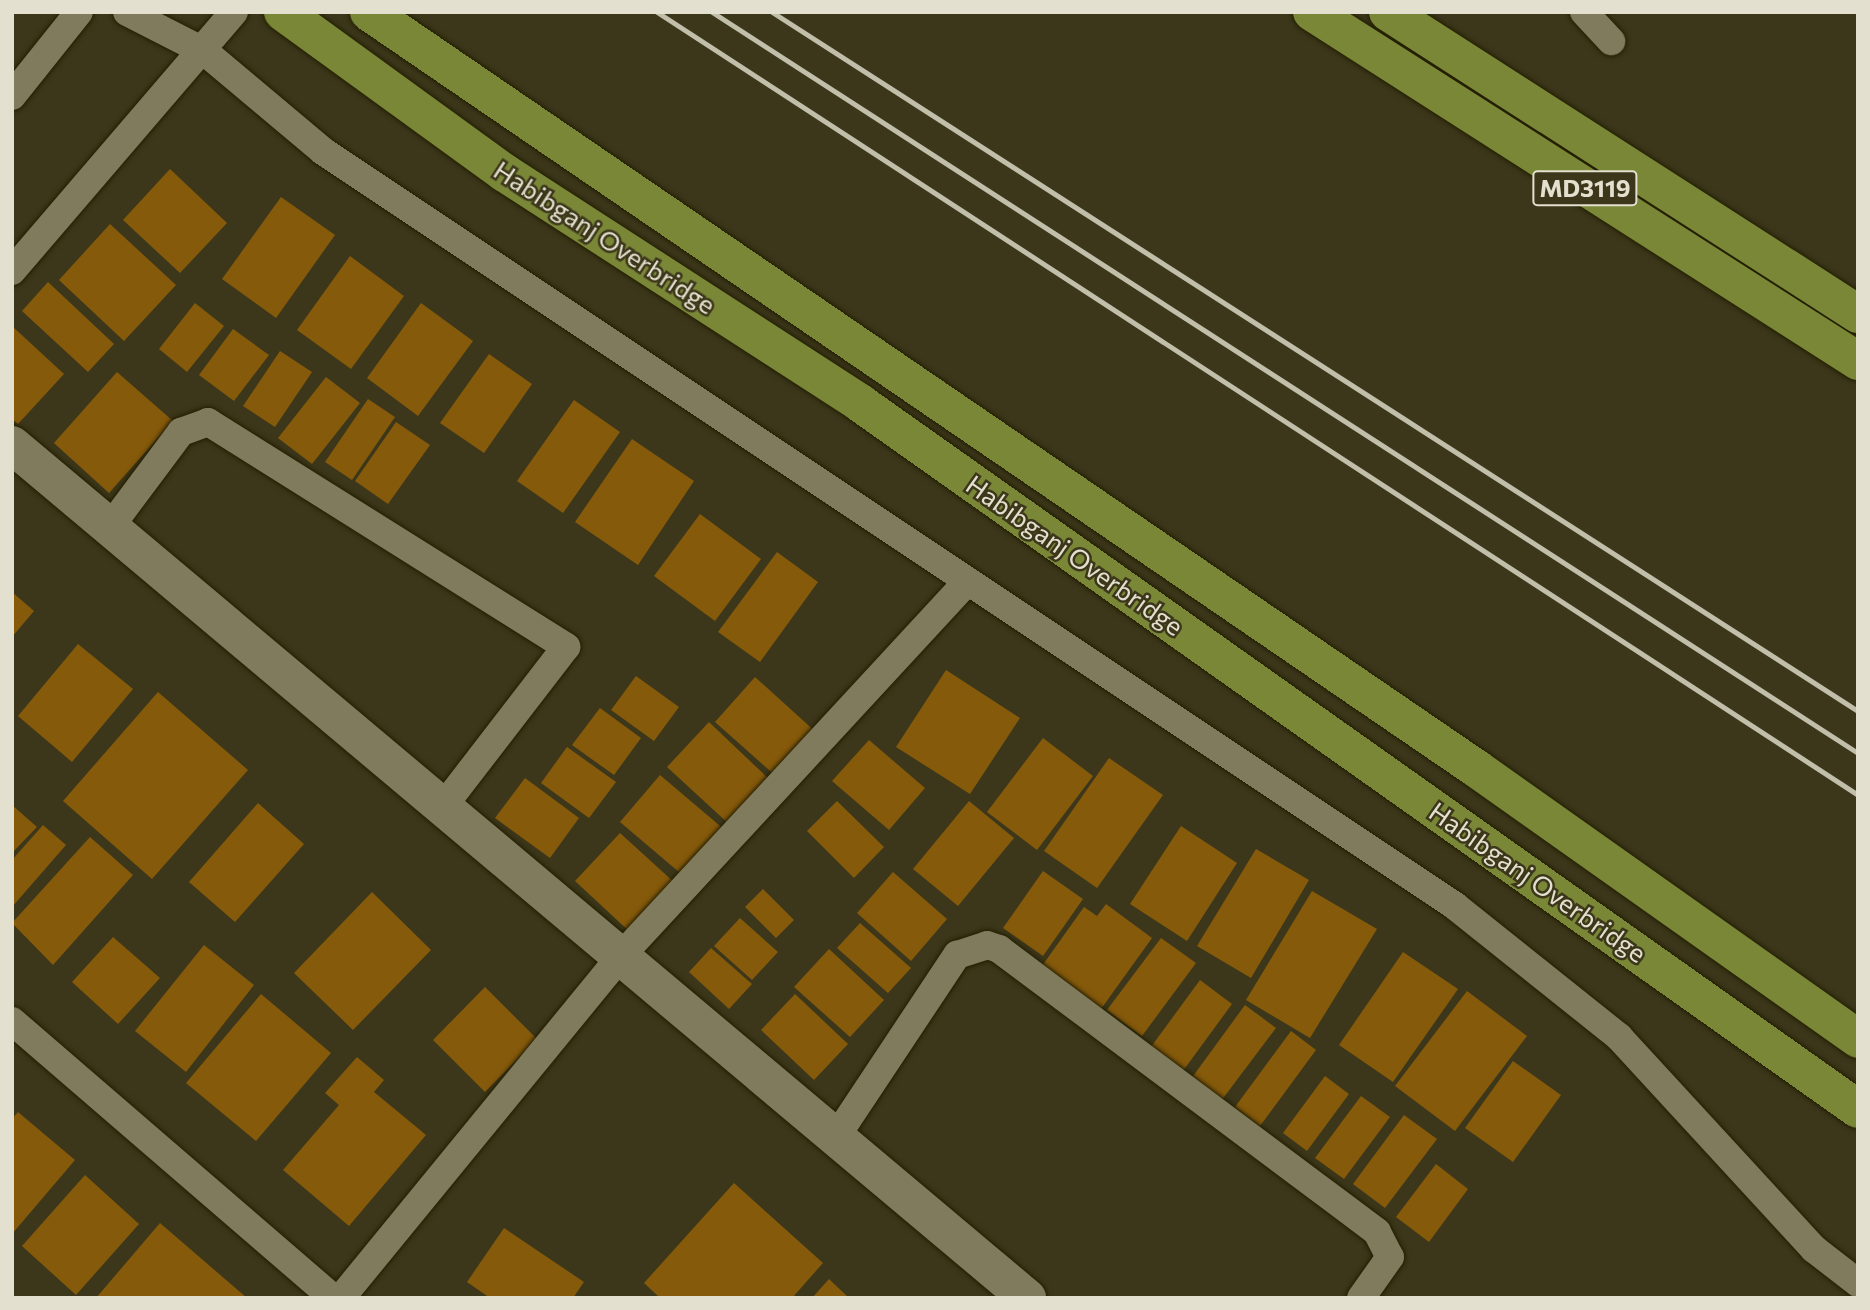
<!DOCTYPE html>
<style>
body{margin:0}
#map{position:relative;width:1870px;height:1310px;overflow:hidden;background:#3c371a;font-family:Commissioner,sans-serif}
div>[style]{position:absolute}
.building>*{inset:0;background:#865a0b}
.roads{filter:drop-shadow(0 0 2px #231e02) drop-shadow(0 0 2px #231e02)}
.street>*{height:28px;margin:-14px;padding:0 14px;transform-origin:14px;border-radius:14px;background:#817b5d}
.secondary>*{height:38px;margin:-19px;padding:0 19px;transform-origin:19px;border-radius:19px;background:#817b5d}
.primary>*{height:38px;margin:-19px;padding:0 19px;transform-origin:19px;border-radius:19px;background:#798737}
.rail>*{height:5px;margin:-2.5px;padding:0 2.5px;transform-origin:2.5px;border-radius:2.5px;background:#c1beaa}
span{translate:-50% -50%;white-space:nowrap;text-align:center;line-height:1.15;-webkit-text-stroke:5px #3c371a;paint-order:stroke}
.shield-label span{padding:2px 5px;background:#3c371a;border:2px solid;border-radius:5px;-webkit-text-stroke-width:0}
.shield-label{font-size:24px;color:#e3e0cf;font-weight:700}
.street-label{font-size:26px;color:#e3e0cf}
.frame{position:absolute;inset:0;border:14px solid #e3e0cf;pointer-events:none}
</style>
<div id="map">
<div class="building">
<div style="clip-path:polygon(170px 169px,227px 223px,180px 273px,123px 220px)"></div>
<div style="clip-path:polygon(281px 197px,335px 235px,276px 318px,222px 279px)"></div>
<div style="clip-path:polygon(110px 224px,176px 285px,124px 341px,59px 280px)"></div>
<div style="clip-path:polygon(350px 256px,404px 296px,351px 369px,297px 330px)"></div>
<div style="clip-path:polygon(48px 282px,114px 344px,88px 372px,22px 311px)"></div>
<div style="clip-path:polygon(195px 303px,224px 326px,187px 372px,159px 349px)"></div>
<div style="clip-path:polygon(421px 303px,473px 341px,418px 416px,367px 378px)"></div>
<div style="clip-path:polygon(12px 326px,64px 374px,18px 424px,12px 419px)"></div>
<div style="clip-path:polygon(233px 329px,269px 355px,234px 401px,199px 375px)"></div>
<div style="clip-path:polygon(280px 351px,312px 372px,275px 427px,243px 406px)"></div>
<div style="clip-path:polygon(489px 354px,532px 384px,484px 453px,440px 423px)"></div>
<div style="clip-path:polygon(117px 372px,173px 421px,109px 493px,54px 443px)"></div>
<div style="clip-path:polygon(326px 377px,360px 403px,312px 464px,278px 438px)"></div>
<div style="clip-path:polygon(368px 399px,395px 417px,352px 480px,325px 462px)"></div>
<div style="clip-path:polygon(574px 400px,620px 432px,563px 513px,517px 481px)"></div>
<div style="clip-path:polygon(396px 422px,430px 445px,388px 504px,355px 481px)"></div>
<div style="clip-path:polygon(632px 439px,694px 481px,638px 565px,575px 522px)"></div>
<div style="clip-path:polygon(700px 514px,761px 559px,715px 621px,654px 576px)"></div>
<div style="clip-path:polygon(777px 552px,818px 582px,760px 662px,718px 632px)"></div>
<div style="clip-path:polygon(12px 592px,34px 611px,12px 637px)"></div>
<div style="clip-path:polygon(78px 644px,133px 689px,72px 762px,18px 716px)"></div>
<div style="clip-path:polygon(946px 670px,1020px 718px,970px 794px,896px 747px)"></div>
<div style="clip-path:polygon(636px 676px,679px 707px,654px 741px,611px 710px)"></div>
<div style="clip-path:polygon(755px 677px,818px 734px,778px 778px,715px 722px)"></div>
<div style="clip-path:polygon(158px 692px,248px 770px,152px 879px,63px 801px)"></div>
<div style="clip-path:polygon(600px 708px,641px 738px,614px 775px,572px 745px)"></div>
<div style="clip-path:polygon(709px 722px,771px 781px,730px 825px,667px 767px)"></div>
<div style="clip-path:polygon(1043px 738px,1093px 776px,1037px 850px,987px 812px)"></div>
<div style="clip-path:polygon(869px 740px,925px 788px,889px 830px,832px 781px)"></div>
<div style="clip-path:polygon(567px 747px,616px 782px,589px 818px,541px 783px)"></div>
<div style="clip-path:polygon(1109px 758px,1163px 795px,1097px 888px,1044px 851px)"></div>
<div style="clip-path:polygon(660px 775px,726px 831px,686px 878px,620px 822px)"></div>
<div style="clip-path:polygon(525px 778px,579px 818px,550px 858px,495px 818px)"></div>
<div style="clip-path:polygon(837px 801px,884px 847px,854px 878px,807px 831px)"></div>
<div style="clip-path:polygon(969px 801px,1014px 838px,958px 906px,913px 869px)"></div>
<div style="clip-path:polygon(258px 803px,304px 844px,235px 922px,189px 882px)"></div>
<div style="clip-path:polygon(12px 805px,37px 827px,12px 853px)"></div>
<div style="clip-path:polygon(43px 825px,66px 845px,12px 907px,12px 860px)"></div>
<div style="clip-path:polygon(1181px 826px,1237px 863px,1187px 941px,1130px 904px)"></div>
<div style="clip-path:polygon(620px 833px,676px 884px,631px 933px,575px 881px)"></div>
<div style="clip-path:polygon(90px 837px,133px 875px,53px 965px,12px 923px)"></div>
<div style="clip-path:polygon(1256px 849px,1309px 880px,1251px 978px,1197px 946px)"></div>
<div style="clip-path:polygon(1043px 871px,1083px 899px,1043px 956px,1003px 928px)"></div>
<div style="clip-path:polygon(893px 872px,947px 919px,911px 961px,857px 913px)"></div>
<div style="clip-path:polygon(763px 889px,794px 920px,776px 938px,745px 907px)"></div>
<div style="clip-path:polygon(1312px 891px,1377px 929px,1310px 1038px,1246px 1000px)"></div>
<div style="clip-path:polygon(372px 892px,431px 950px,353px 1030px,294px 973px)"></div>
<div style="clip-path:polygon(1106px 904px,1152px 938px,1101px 1009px,1042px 966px,1084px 907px,1097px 916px)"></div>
<div style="clip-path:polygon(740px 918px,778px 952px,752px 980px,714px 946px)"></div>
<div style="clip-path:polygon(860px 923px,911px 968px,888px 993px,837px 948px)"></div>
<div style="clip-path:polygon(113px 937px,160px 978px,118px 1024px,72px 982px)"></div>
<div style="clip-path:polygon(1161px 938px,1196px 963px,1142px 1036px,1107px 1010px)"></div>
<div style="clip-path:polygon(204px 945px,254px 985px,186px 1072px,135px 1031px)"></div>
<div style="clip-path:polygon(711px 948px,752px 984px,729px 1009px,689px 972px)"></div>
<div style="clip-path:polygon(829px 949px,884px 1000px,850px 1037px,794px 987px)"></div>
<div style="clip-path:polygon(1403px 952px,1458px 989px,1393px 1082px,1339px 1045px)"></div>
<div style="clip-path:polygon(1200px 980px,1232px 1004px,1180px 1075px,1148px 1051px)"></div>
<div style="clip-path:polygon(485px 987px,537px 1039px,485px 1092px,433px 1040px)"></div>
<div style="clip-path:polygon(1467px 991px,1527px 1036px,1455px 1131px,1395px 1086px)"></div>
<div style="clip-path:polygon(261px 994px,331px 1053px,256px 1141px,186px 1083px)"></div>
<div style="clip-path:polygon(795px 994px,848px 1044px,814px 1080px,761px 1030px)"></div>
<div style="clip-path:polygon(1245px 1005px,1276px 1028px,1218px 1105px,1188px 1083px)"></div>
<div style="clip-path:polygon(1291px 1031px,1316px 1050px,1260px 1126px,1235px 1107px)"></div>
<div style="clip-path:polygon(357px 1057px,384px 1080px,374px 1092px,426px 1135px,349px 1226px,283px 1170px,339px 1105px,325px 1093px)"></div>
<div style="clip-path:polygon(1513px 1061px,1561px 1095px,1513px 1162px,1465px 1128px)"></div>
<div style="clip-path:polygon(1325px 1076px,1349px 1094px,1307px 1151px,1283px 1133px)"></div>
<div style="clip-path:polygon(1361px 1096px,1390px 1117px,1344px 1179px,1315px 1158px)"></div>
<div style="clip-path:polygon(18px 1112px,75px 1160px,12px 1234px,12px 1119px)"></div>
<div style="clip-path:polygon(1404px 1115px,1437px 1139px,1385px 1208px,1353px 1184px)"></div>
<div style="clip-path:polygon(1436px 1164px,1468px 1189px,1429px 1242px,1396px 1217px)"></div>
<div style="clip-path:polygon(85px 1175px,139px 1224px,76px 1295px,22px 1246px)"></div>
<div style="clip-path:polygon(734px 1183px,823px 1263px,792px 1298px,660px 1298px,644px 1283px)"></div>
<div style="clip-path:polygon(160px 1223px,247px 1298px,96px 1298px)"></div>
<div style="clip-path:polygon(504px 1228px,584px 1282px,573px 1298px,490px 1298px,467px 1282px)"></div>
<div style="clip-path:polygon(829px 1279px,849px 1298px,812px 1298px)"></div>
</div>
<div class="roads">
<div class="street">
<div style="left:127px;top:12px;width:88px;rotate:27.1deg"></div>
<div style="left:205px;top:52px;width:154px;rotate:40deg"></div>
<div style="left:323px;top:151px;width:1361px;rotate:33.7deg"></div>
<div style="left:1455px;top:906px;width:210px;rotate:38.6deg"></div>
<div style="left:1619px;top:1037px;width:288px;rotate:47.4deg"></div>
<div style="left:1814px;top:1249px;width:56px;rotate:37.7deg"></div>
<div style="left:1584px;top:12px;width:40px;rotate:47deg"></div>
<div style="left:12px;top:96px;width:107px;rotate:-51.4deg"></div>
<div style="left:12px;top:271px;width:341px;rotate:-49.4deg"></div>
<div style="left:110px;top:527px;width:119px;rotate:-53.2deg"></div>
<div style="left:181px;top:432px;width:29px;rotate:-20deg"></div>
<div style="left:208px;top:422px;width:423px;rotate:32.1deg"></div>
<div style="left:566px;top:647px;width:202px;rotate:127.6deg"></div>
<div style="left:12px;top:1021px;width:424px;rotate:40.8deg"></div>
<div style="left:836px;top:1137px;width:219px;rotate:-56.4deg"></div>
<div style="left:957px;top:955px;width:32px;rotate:-18deg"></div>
<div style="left:987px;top:945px;width:13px;rotate:18deg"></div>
<div style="left:999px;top:949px;width:472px;rotate:36.8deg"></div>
<div style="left:1377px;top:1232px;width:28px;rotate:63deg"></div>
<div style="left:1390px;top:1257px;width:50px;rotate:125.3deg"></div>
<div style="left:341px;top:1298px;width:442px;rotate:-50.7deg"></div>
<div style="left:621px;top:956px;width:510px;rotate:-47.23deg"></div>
</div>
<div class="secondary">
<div style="left:12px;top:445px;width:1326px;rotate:40.04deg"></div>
</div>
<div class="primary">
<div style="left:283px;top:12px;width:274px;rotate:36deg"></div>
<div style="left:505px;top:173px;width:423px;rotate:32.9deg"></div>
<div style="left:860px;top:403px;width:1222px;rotate:35.28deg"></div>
<div style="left:369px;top:12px;width:1342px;rotate:34.34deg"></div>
<div style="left:1477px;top:769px;width:467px;rotate:35.3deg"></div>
<div style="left:1312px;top:12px;width:648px;rotate:32.59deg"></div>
<div style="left:1388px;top:12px;width:559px;rotate:32.72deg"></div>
</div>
</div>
<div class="rail">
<div style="left:657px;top:12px;width:1434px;rotate:33.1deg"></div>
<div style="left:712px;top:12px;width:1365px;rotate:32.89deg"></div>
<div style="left:772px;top:12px;width:1292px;rotate:32.77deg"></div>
</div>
<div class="shield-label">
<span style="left:1585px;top:188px">MD3119</span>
</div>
<div class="street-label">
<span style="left:605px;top:237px;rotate:33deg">Habibganj Overbridge</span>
<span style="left:1075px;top:555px;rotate:35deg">Habibganj Overbridge</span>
<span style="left:1538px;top:882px;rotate:35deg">Habibganj Overbridge</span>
</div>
<div class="frame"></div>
</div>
